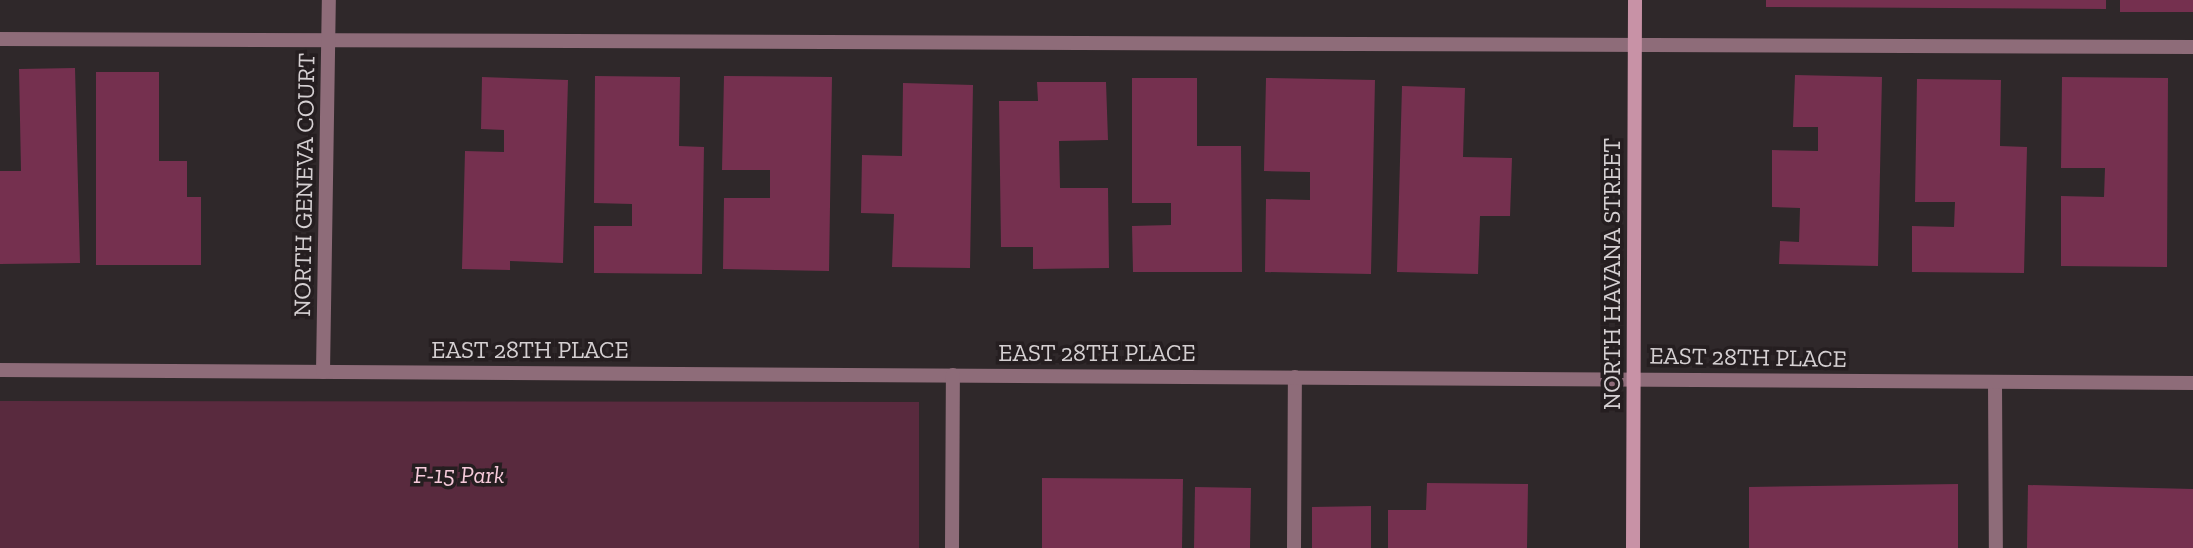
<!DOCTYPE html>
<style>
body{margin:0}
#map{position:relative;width:2193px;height:548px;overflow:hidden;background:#2f282a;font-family:"Zilla Slab",serif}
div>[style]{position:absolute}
.green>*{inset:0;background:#592a3e}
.building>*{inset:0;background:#75304f}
.lane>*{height:14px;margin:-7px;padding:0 7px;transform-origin:7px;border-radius:7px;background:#8e6c79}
.street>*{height:14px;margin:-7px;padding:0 7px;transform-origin:7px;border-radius:7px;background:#8e6c79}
.secondary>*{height:14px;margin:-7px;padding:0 7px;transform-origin:7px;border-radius:7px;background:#c892a6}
span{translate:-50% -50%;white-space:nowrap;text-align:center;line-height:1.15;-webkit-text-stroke:7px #251e20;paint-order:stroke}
.street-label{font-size:24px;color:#d5d0d2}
.park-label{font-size:24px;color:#f6cada;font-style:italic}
</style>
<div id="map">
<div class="green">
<div style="clip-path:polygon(0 401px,919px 402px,919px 548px,0 548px)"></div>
</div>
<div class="building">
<div style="clip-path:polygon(1766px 0,2106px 0,2106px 9px,1766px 7px)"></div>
<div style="clip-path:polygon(2120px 0,2193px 0,2193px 12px,2120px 12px)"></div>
<div style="clip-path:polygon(75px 68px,80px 263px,0 264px,0 171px,21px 171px,19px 69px)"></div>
<div style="clip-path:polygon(96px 72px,159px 72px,159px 161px,187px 161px,187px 197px,201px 197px,201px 265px,96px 265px)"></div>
<div style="clip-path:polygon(1795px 75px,1882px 77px,1878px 266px,1779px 264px,1780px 241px,1799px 242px,1800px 208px,1772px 207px,1772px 150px,1818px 151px,1818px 127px,1793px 127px)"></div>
<div style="clip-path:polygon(595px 76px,680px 77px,679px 146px,704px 147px,702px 274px,594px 273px,594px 226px,632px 226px,632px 204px,594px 203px)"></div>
<div style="clip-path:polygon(724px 76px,832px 77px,829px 271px,723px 269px,724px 198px,770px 198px,770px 170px,722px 170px)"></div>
<div style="clip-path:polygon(482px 77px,568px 80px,563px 263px,510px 261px,510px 270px,462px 269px,465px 151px,504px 152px,504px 130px,481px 129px)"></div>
<div style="clip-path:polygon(2062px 77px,2168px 78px,2167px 267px,2061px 266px,2061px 196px,2104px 197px,2105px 168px,2061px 168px)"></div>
<div style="clip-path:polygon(1132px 78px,1197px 78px,1197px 146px,1241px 146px,1242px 272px,1133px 272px,1132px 226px,1171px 225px,1171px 203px,1132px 203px)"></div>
<div style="clip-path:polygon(1266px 78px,1375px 80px,1371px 274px,1265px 272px,1266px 199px,1310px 200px,1310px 172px,1264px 171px)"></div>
<div style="clip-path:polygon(1917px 79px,2001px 80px,2000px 146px,2027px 147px,2024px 273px,1912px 272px,1912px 226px,1954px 227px,1955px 202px,1915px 202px)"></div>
<div style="clip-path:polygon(1037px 82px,1106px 82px,1108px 140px,1059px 141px,1060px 188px,1108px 188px,1109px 268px,1033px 269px,1033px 247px,1001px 247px,999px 101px,1038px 101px)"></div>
<div style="clip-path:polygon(903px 83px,973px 85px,970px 268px,892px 267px,894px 214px,861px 213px,862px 155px,902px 156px)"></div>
<div style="clip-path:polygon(1402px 86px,1465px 88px,1463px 157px,1512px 158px,1510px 216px,1480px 216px,1478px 274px,1397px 272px)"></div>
<div style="clip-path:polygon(1042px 478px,1183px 479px,1182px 548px,1042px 548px)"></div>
<div style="clip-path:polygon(1427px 483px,1528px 484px,1527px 548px,1388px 548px,1388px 510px,1426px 510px)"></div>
<div style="clip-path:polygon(1958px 484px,1958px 548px,1749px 548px,1749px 487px)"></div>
<div style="clip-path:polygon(2028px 485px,2193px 489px,2193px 548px,2027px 548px)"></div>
<div style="clip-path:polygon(1195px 487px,1251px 488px,1250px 548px,1194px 548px)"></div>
<div style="clip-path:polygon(1371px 506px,1371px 548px,1312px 548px,1312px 507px)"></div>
</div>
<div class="lane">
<div style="left:0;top:39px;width:2193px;rotate:0.21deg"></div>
<div style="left:1995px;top:383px;width:165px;rotate:89.7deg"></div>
<div style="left:1294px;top:548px;width:171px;rotate:-89.7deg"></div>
</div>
<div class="street">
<div style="left:0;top:370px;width:2193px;rotate:0.34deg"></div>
<div style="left:323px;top:372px;width:372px;rotate:-89.1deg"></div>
<div style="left:952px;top:548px;width:173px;rotate:-89.7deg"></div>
</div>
<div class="secondary">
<div style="left:1633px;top:548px;width:548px;rotate:-89.79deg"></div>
</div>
<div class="street-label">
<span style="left:304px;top:185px;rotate:-89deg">NORTH GENEVA COURT</span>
<span style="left:1612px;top:274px;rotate:-90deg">NORTH HAVANA STREET</span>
<span style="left:530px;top:350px">EAST 28TH PLACE</span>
<span style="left:1097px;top:353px">EAST 28TH PLACE</span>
<span style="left:1748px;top:357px;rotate:1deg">EAST 28TH PLACE</span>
</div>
<div class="park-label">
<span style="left:459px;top:475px">F-15 Park</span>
</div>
</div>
